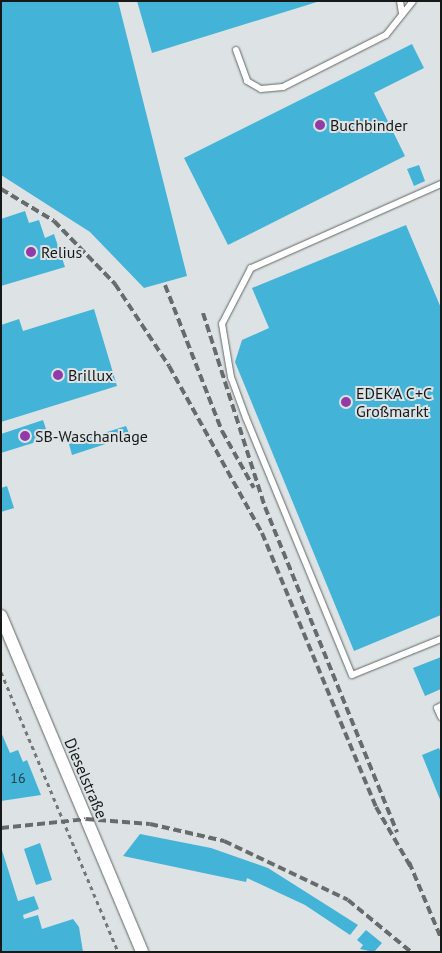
<!DOCTYPE html>
<meta charset="utf-8">
<style>
body{margin:0}
#map{position:relative;width:442px;height:953px;overflow:hidden;background:#dde3e4;font-family:"PT Sans",sans-serif}
div>[style]{position:absolute}
.building>*{inset:0;background:#44b3d8}
.path>*{height:3px;margin-top:-1.5px;transform-origin:0;background:repeating-linear-gradient(90deg,#737777 0 4px,transparent 0 8px)}
.roads{filter:drop-shadow(0 0 1px #606666) drop-shadow(0 0 1px #606666)}
.service>*{height:6px;margin:-3px;padding:0 3px;transform-origin:3px;border-radius:3px;background:#fff}
.minor>*{height:12px;margin:-6px;padding:0 6px;transform-origin:6px;border-radius:6px;background:#fff}
.rail>*{height:4px;margin-top:-2px;transform-origin:0;background:repeating-linear-gradient(90deg,#676b6b 0 8px,transparent 0 12px)}
.dots>*{width:14px;height:14px;translate:-50% -50%;box-sizing:border-box;border:2px solid #dde3e4;border-radius:50%}
span{translate:-50% -50%;white-space:nowrap;text-align:center;line-height:1.15;-webkit-text-stroke:4px #dde3e4;paint-order:stroke}
.number-label{font-size:14px;color:#224049}
.number-label span{-webkit-text-stroke-width:0}
.poi-label{font-size:16px;color:#171919}
.left{translate:0 -50%;text-align:left}
.street-label{font-size:16px;color:#171919}
.frame{position:absolute;inset:0;border:2px solid #171919;pointer-events:none}
</style>
<div id="map">
<div class="building">
<div style="clip-path:polygon(1px 1px,118px 1px,187px 276px,144px 288px,90px 232px,1px 175px)"></div>
<div style="clip-path:polygon(137px 1px,317px 1px,317px 2px,152px 53px)"></div>
<div style="clip-path:polygon(412px 44px,424px 68px,374px 93px,405px 156px,228px 245px,184px 158px)"></div>
<div style="clip-path:polygon(419px 165px,425px 181px,414px 186px,407px 169px)"></div>
<div style="clip-path:polygon(25px 211px,29px 223px,39px 220px,45px 238px,54px 234px,65px 267px,1px 286px,1px 219px)"></div>
<div style="clip-path:polygon(406px 225px,441px 308px,441px 615px,354px 651px,235px 362px,242px 340px,269px 328px,252px 288px)"></div>
<div style="clip-path:polygon(94px 309px,117px 386px,1px 422px,1px 325px,19px 319px,23px 331px)"></div>
<div style="clip-path:polygon(43px 420px,49px 438px,1px 453px,1px 434px)"></div>
<div style="clip-path:polygon(126px 426px,130px 436px,72px 455px,69px 444px)"></div>
<div style="clip-path:polygon(7px 486px,14px 508px,1px 512px,1px 488px)"></div>
<div style="clip-path:polygon(441px 657px,441px 689px,425px 696px,413px 668px)"></div>
<div style="clip-path:polygon(1px 732px,10px 753px,18px 750px,23px 762px,27px 760px,41px 795px,1px 801px)"></div>
<div style="clip-path:polygon(439px 748px,441px 753px,441px 802px,422px 755px)"></div>
<div style="clip-path:polygon(140px 834px,211px 848px,268px 868px,358px 925px,350px 935px,305px 905px,247px 878px,246px 882px,123px 856px)"></div>
<div style="clip-path:polygon(40px 843px,52px 880px,36px 885px,24px 849px)"></div>
<div style="clip-path:polygon(1px 847px,18px 901px,34px 896px,39px 909px,23px 915px,24px 919px,38px 915px,42px 929px,73px 919px,79px 927px,83px 952px,1px 952px)"></div>
<div style="clip-path:polygon(366px 930px,382px 943px,374px 952px,360px 949px,363px 945px,357px 940px)"></div>
</div>
<div class="path">
<div style="left:1px;top:672px;width:303px;rotate:67.3deg"></div>
</div>
<div class="roads">
<div class="service">
<div style="left:400px;top:1px;width:12px;rotate:81deg"></div>
<div style="left:236px;top:50px;width:33px;rotate:70deg"></div>
<div style="left:247px;top:81px;width:16px;rotate:30deg"></div>
<div style="left:261px;top:89px;width:22px;rotate:-5deg"></div>
<div style="left:283px;top:87px;width:115px;rotate:-26.8deg"></div>
<div style="left:386px;top:35px;width:43px;rotate:-51.5deg"></div>
<div style="left:441px;top:184px;width:208px;rotate:156.1deg"></div>
<div style="left:251px;top:268px;width:63px;rotate:117.4deg"></div>
<div style="left:222px;top:324px;width:54px;rotate:80.4deg"></div>
<div style="left:231px;top:377px;width:44px;rotate:69.9deg"></div>
<div style="left:246px;top:418px;width:278px;rotate:67.6deg"></div>
<div style="left:352px;top:675px;width:96px;rotate:-22deg"></div>
<div style="left:441px;top:706px;width:4px;rotate:153deg"></div>
<div style="left:437px;top:708px;width:10px;rotate:66deg"></div>
</div>
<div class="minor">
<div style="left:1px;top:616px;width:364px;rotate:67.2deg"></div>
</div>
</div>
<div class="rail">
<div style="left:1px;top:189px;width:62px;rotate:31.1deg"></div>
<div style="left:54px;top:221px;width:88px;rotate:45.9deg"></div>
<div style="left:115px;top:284px;width:98px;rotate:56.6deg"></div>
<div style="left:169px;top:366px;width:191px;rotate:60.9deg"></div>
<div style="left:262px;top:533px;width:297px;rotate:67.4deg"></div>
<div style="left:376px;top:807px;width:72px;rotate:59.9deg"></div>
<div style="left:165px;top:285px;width:157px;rotate:68.7deg"></div>
<div style="left:222px;top:431px;width:65px;rotate:60.7deg"></div>
<div style="left:203px;top:313px;width:204px;rotate:72.3deg"></div>
<div style="left:265px;top:507px;width:351px;rotate:67.9deg"></div>
<div style="left:1px;top:828px;width:85px;rotate:-6deg"></div>
<div style="left:86px;top:819px;width:64px;rotate:4.5deg"></div>
<div style="left:150px;top:824px;width:76px;rotate:12.9deg"></div>
<div style="left:224px;top:841px;width:137px;rotate:25.4deg"></div>
<div style="left:348px;top:900px;width:82px;rotate:39.5deg"></div>
<div style="left:409px;top:862px;width:82px;rotate:67.2deg"></div>
</div>
<div class="dots">
<div style="left:320px;top:125px;background:#923ba8"></div>
<div style="left:31px;top:252px;background:#923ba8"></div>
<div style="left:58px;top:375px;background:#923ba8"></div>
<div style="left:346px;top:402px;background:#923ba8"></div>
<div style="left:25px;top:436px;background:#923ba8"></div>
</div>
<div class="number-label">
<span style="left:18px;top:778px">16</span>
</div>
<div class="poi-label">
<span class="left" style="left:330px;top:125px">Buchbinder</span>
<span class="left" style="left:41px;top:252px">Relius</span>
<span class="left" style="left:68px;top:375px">Brillux</span>
<span class="left" style="left:356px;top:402px">EDEKA C+C<br>Großmarkt</span>
<span class="left" style="left:35px;top:436px">SB-Waschanlage</span>
</div>
<div class="street-label">
<span style="left:86px;top:778px;rotate:67deg">Dieselstraße</span>
</div>
<div class="frame"></div>
</div>
